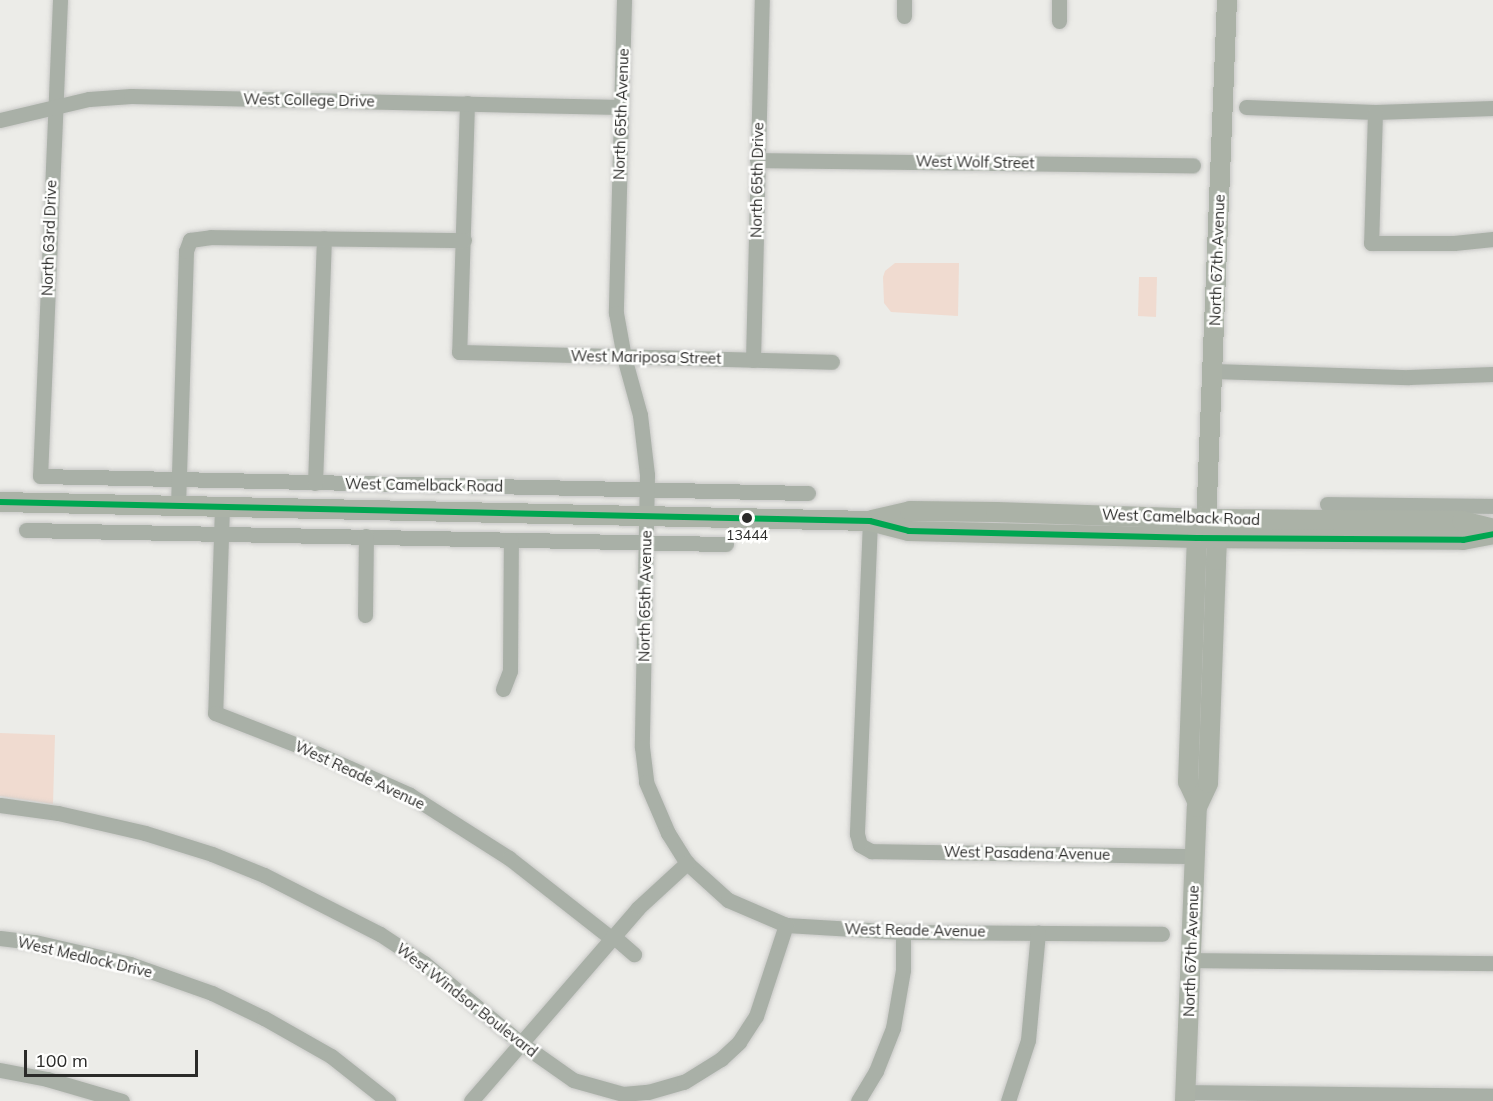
<!DOCTYPE html>
<style>
body{margin:0}
#map{position:relative;width:1493px;height:1101px;overflow:hidden;background:#ecece8;font-family:Mulish,sans-serif}
div>[style]{position:absolute}
.green>*{inset:0;background:#f0dbd0}
.roads{filter:drop-shadow(0 0 2px #c8c8c6) drop-shadow(0 0 2px #c8c8c6)}
.minor>*{height:15px;margin:-7.5px;padding:0 7.5px;transform-origin:7.5px;border-radius:7.5px;background:#a9b0a7}
.major>*{height:20px;margin:-10px;padding:0 10px;transform-origin:10px;border-radius:10px;background:#abb2a7}
.bus-1>*{height:6px;margin:-3px;padding:0 3px;transform-origin:3px;border-radius:3px;background:#00a651}
.dots>*{width:16px;height:16px;translate:-50% -50%;box-sizing:border-box;border:3px solid #fffffe;border-radius:50%}
span{translate:-50% -50%;white-space:nowrap;text-align:center;line-height:1.15;-webkit-text-stroke:5px #fffffe;paint-order:stroke}
.bus-label{font-size:14px;color:#2b2b29}
.street-label{font-size:15px;color:#2b2b29}
.scale{position:absolute;left:24px;top:1050px;width:174px;height:27px;box-sizing:border-box;border:3px solid #2b2b29;border-top:0;padding-left:8px;font-size:18px;line-height:21px;white-space:nowrap;color:#2b2b29;-webkit-text-stroke:4px #fffffe;paint-order:stroke}
</style>
<div id="map">
<div class="green">
<div style="clip-path:polygon(895px 263px,959px 263px,958px 316px,891px 312px,884px 303px,883px 277px,885px 271px)"></div>
<div style="clip-path:polygon(1139px 277px,1157px 277px,1156px 317px,1138px 316px)"></div>
<div style="clip-path:polygon(0 733px,55px 735px,53px 804px,0 796px)"></div>
</div>
<div class="roads">
<div class="minor">
<div style="left:60px;top:0;width:476px;rotate:92.4deg"></div>
<div style="left:40px;top:476px;width:768px;rotate:1.27deg"></div>
<div style="left:624px;top:0;width:313px;rotate:91.5deg"></div>
<div style="left:616px;top:313px;width:45px;rotate:79.7deg"></div>
<div style="left:624px;top:357px;width:60px;rotate:74.6deg"></div>
<div style="left:640px;top:415px;width:60px;rotate:83.3deg"></div>
<div style="left:647px;top:475px;width:272px;rotate:91.1deg"></div>
<div style="left:642px;top:747px;width:35px;rotate:83deg"></div>
<div style="left:646px;top:782px;width:56px;rotate:66.7deg"></div>
<div style="left:668px;top:833px;width:36px;rotate:58deg"></div>
<div style="left:687px;top:863px;width:55px;rotate:42.1deg"></div>
<div style="left:728px;top:900px;width:63px;rotate:23.3deg"></div>
<div style="left:786px;top:925px;width:117px;rotate:3.4deg"></div>
<div style="left:903px;top:932px;width:259px;rotate:0.4deg"></div>
<div style="left:904px;top:16px;width:16px;rotate:-90deg"></div>
<div style="left:1059px;top:21px;width:21px;rotate:-90deg"></div>
<div style="left:467px;top:103px;width:249px;rotate:91.8deg"></div>
<div style="left:459px;top:352px;width:373px;rotate:1.5deg"></div>
<div style="left:1246px;top:107px;width:129px;rotate:2.2deg"></div>
<div style="left:1375px;top:112px;width:118px;rotate:-1.9deg"></div>
<div style="left:1375px;top:112px;width:131px;rotate:91.7deg"></div>
<div style="left:1371px;top:243px;width:83px"></div>
<div style="left:1454px;top:243px;width:39px;rotate:-6deg"></div>
<div style="left:0;top:120px;width:91px;rotate:-13.3deg"></div>
<div style="left:89px;top:99px;width:42px;rotate:-4.1deg"></div>
<div style="left:131px;top:96px;width:490px;rotate:1.3deg"></div>
<div style="left:757px;top:160px;width:436px;rotate:0.7deg"></div>
<div style="left:753px;top:360px;width:360px;rotate:-88.6deg"></div>
<div style="left:1213px;top:371px;width:196px;rotate:1.8deg"></div>
<div style="left:1409px;top:377px;width:84px;rotate:-2deg"></div>
<div style="left:315px;top:483px;width:245px;rotate:-87.9deg"></div>
<div style="left:1327px;top:504px;width:166px;rotate:0.7deg"></div>
<div style="left:178px;top:506px;width:255px;rotate:-88.2deg"></div>
<div style="left:186px;top:251px;width:12px;rotate:-70deg"></div>
<div style="left:190px;top:240px;width:21px;rotate:-8deg"></div>
<div style="left:211px;top:237px;width:253px;rotate:0.7deg"></div>
<div style="left:222px;top:507px;width:206px;rotate:91.9deg"></div>
<div style="left:215px;top:713px;width:97px;rotate:21.3deg"></div>
<div style="left:305px;top:748px;width:115px;rotate:24.1deg"></div>
<div style="left:410px;top:795px;width:117px;rotate:32.5deg"></div>
<div style="left:509px;top:858px;width:130px;rotate:38.1deg"></div>
<div style="left:870px;top:521px;width:313px;rotate:92.4deg"></div>
<div style="left:857px;top:834px;width:11px;rotate:75deg"></div>
<div style="left:860px;top:845px;width:13px;rotate:29deg"></div>
<div style="left:871px;top:851px;width:324px;rotate:0.9deg"></div>
<div style="left:26px;top:530px;width:700px;rotate:1.15deg"></div>
<div style="left:365px;top:615px;width:79px;rotate:-89.3deg"></div>
<div style="left:503px;top:689px;width:19px;rotate:-69deg"></div>
<div style="left:510px;top:671px;width:131px;rotate:-89.6deg"></div>
<div style="left:0;top:805px;width:59px;rotate:7.9deg"></div>
<div style="left:58px;top:813px;width:89px;rotate:12.9deg"></div>
<div style="left:145px;top:833px;width:70px;rotate:17.4deg"></div>
<div style="left:212px;top:854px;width:56px;rotate:22deg"></div>
<div style="left:264px;top:875px;width:130px;rotate:27deg"></div>
<div style="left:380px;top:934px;width:53px;rotate:33.4deg"></div>
<div style="left:424px;top:963px;width:127px;rotate:39.6deg"></div>
<div style="left:522px;top:1044px;width:62px;rotate:35.2deg"></div>
<div style="left:573px;top:1080px;width:52px;rotate:15.6deg"></div>
<div style="left:623px;top:1094px;width:25px;rotate:-5deg"></div>
<div style="left:648px;top:1092px;width:37px;rotate:-16deg"></div>
<div style="left:684px;top:1082px;width:44px;rotate:-31.9deg"></div>
<div style="left:721px;top:1059px;width:25px;rotate:-43deg"></div>
<div style="left:739px;top:1042px;width:31px;rotate:-57deg"></div>
<div style="left:756px;top:1016px;width:96px;rotate:-71.8deg"></div>
<div style="left:613px;top:936px;width:28px;rotate:41deg"></div>
<div style="left:0;top:938px;width:35px;rotate:7deg"></div>
<div style="left:35px;top:942px;width:98px;rotate:13deg"></div>
<div style="left:130px;top:964px;width:87px;rotate:19.5deg"></div>
<div style="left:212px;top:993px;width:58px;rotate:25.7deg"></div>
<div style="left:264px;top:1018px;width:77px;rotate:29.6deg"></div>
<div style="left:331px;top:1056px;width:73px;rotate:38.3deg"></div>
<div style="left:1191px;top:960px;width:302px;rotate:0.6deg"></div>
<div style="left:0;top:1070px;width:48px;rotate:10.8deg"></div>
<div style="left:47px;top:1079px;width:78px;rotate:16.3deg"></div>
<div style="left:1185px;top:1092px;width:308px;rotate:0.7deg"></div>
<div style="left:471px;top:1101px;width:255px;rotate:-49.1deg"></div>
<div style="left:638px;top:908px;width:67px;rotate:-42.6deg"></div>
<div style="left:858px;top:1101px;width:35px;rotate:-59deg"></div>
<div style="left:876px;top:1071px;width:46px;rotate:-68.4deg"></div>
<div style="left:893px;top:1028px;width:59px;rotate:-80.2deg"></div>
<div style="left:903px;top:970px;width:38px;rotate:-90deg"></div>
<div style="left:1008px;top:1101px;width:64px;rotate:-71.8deg"></div>
<div style="left:1028px;top:1040px;width:108px;rotate:-84.7deg"></div>
</div>
<div class="major">
<div style="left:0;top:502px;width:870px;rotate:1.25deg"></div>
<div style="left:870px;top:521px;width:40px;rotate:14.4deg"></div>
<div style="left:909px;top:531px;width:288px;rotate:1.4deg"></div>
<div style="left:1197px;top:538px;width:266px;rotate:0.4deg"></div>
<div style="left:1463px;top:540px;width:31px;rotate:-11deg"></div>
<div style="left:872px;top:520px;width:39px;rotate:-13deg"></div>
<div style="left:910px;top:511px;width:86px;rotate:0.7deg"></div>
<div style="left:996px;top:512px;width:211px;rotate:1.9deg"></div>
<div style="left:1207px;top:519px;width:255px;rotate:0.4deg"></div>
<div style="left:1462px;top:521px;width:32px;rotate:14deg"></div>
<div style="left:1197px;top:801px;width:21px;rotate:-115deg"></div>
<div style="left:1188px;top:782px;width:244px;rotate:-87.9deg"></div>
<div style="left:1197px;top:538px;width:13px;rotate:-61deg"></div>
<div style="left:1185px;top:1101px;width:294px;rotate:-87.7deg"></div>
<div style="left:1197px;top:807px;width:26px;rotate:-65deg"></div>
<div style="left:1208px;top:783px;width:223px;rotate:-87.9deg"></div>
<div style="left:1216px;top:560px;width:22px;rotate:-87deg"></div>
<div style="left:1217px;top:538px;width:21px;rotate:-118deg"></div>
<div style="left:1207px;top:519px;width:19px;rotate:-90deg"></div>
<div style="left:1207px;top:500px;width:500px;rotate:-87.71deg"></div>
</div>
</div>
<div class="bus-1">
<div style="left:0;top:502px;width:870px;rotate:1.25deg"></div>
<div style="left:870px;top:521px;width:40px;rotate:14.4deg"></div>
<div style="left:909px;top:531px;width:288px;rotate:1.4deg"></div>
<div style="left:1197px;top:538px;width:266px;rotate:0.4deg"></div>
<div style="left:1463px;top:540px;width:31px;rotate:-11deg"></div>
</div>
<div class="dots">
<div style="left:747px;top:518px;background:#2b2b29"></div>
</div>
<div class="bus-label">
<span style="left:747px;top:535px">13444</span>
</div>
<div class="street-label">
<span style="left:309px;top:100px;rotate:1deg">West College Drive</span>
<span style="left:621px;top:114px;rotate:-88deg">North 65th Avenue</span>
<span style="left:975px;top:162px;rotate:1deg">West Wolf Street</span>
<span style="left:757px;top:180px;rotate:-89deg">North 65th Drive</span>
<span style="left:49px;top:238px;rotate:-88deg">North 63rd Drive</span>
<span style="left:1217px;top:260px;rotate:-88deg">North 67th Avenue</span>
<span style="left:646px;top:357px;rotate:1deg">West Mariposa Street</span>
<span style="left:424px;top:485px;rotate:1deg">West Camelback Road</span>
<span style="left:1181px;top:517px;rotate:2deg">West Camelback Road</span>
<span style="left:645px;top:596px;rotate:-89deg">North 65th Avenue</span>
<span style="left:360px;top:775px;rotate:25deg">West Reade Avenue</span>
<span style="left:1027px;top:853px;rotate:1deg">West Pasadena Avenue</span>
<span style="left:915px;top:930px;rotate:1deg">West Reade Avenue</span>
<span style="left:1191px;top:951px;rotate:-88deg">North 67th Avenue</span>
<span style="left:85px;top:957px;rotate:13deg">West Medlock Drive</span>
<span style="left:467px;top:1000px;rotate:38deg">West Windsor Boulevard</span>
</div>
<div class="scale">100 m</div>
</div>
